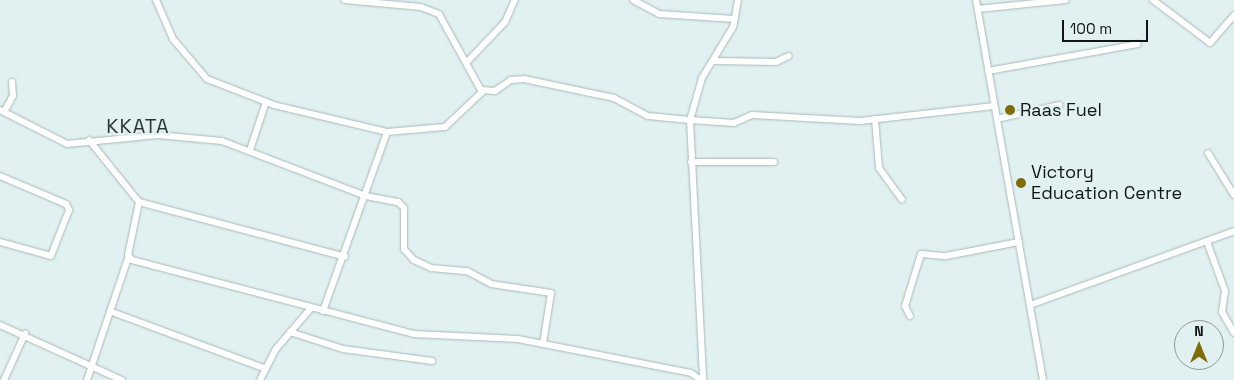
<!DOCTYPE html>
<style>
body{margin:0}
#map{position:relative;width:1234px;height:380px;overflow:hidden;background:#e1f1f1;font-family:"Space Grotesk",sans-serif}
div>[style]{position:absolute}
.roads{filter:drop-shadow(0 0 1px #a8b8b8) drop-shadow(0 0 1px #a8b8b8)}
.street>*{height:6px;margin:-3px;padding:0 3px;transform-origin:3px;border-radius:3px;background:#fff}
.dots>*{width:14px;height:14px;translate:-50% -50%;box-sizing:border-box;border:2px solid #e1f1f1;border-radius:50%}
span{translate:-50% -50%;white-space:nowrap;text-align:center;line-height:1.15;-webkit-text-stroke:4.5px #e1f1f1;paint-order:stroke}
.poi-label{font-size:18px;color:#0f1515}
.left{translate:0 -50%;text-align:left}
.quarter-label{font-size:20px;color:#2a3737;letter-spacing:1px}
.north{position:absolute;left:1174px;top:320px;width:50px;height:50px;box-sizing:border-box;background:#e1f1f1;border:1px solid #8d9999;border-radius:50%;rotate:0deg;font-size:14px;font-weight:700;line-height:20px;text-align:center;color:#0f1515}
.north::after{content:'';display:block;margin:auto;width:18px;height:22px;background:#806c05;clip-path:polygon(50% 0,100% 100%,50% 72%,0 100%)}
.scale{position:absolute;left:1062px;top:20px;width:86px;height:22px;box-sizing:border-box;border:2px solid #0f1515;border-top:0;padding-left:6px;font-size:15px;line-height:18px;white-space:nowrap;color:#0f1515;-webkit-text-stroke:4px #e1f1f1;paint-order:stroke}
</style>
<div id="map">
<div class="roads">
<div class="street">
<div style="left:156px;top:0;width:43px;rotate:66.4deg"></div>
<div style="left:173px;top:39px;width:52px;rotate:49.6deg"></div>
<div style="left:207px;top:79px;width:72px;rotate:21.2deg"></div>
<div style="left:274px;top:105px;width:116px;rotate:13.4deg"></div>
<div style="left:633px;top:0;width:30px;rotate:28deg"></div>
<div style="left:659px;top:14px;width:75px;rotate:3.8deg"></div>
<div style="left:738px;top:0;width:27px;rotate:100deg"></div>
<div style="left:733px;top:27px;width:60px;rotate:121.3deg"></div>
<div style="left:702px;top:78px;width:44px;rotate:105.9deg"></div>
<div style="left:690px;top:120px;width:44px;rotate:3.9deg"></div>
<div style="left:734px;top:123px;width:20px;rotate:-24deg"></div>
<div style="left:752px;top:115px;width:108px;rotate:3.2deg"></div>
<div style="left:860px;top:121px;width:135px;rotate:-6.4deg"></div>
<div style="left:976px;top:0;width:386px;rotate:80deg"></div>
<div style="left:1153px;top:0;width:71px;rotate:37deg"></div>
<div style="left:1210px;top:43px;width:37px;rotate:-49deg"></div>
<div style="left:978px;top:9px;width:88px;rotate:-5.8deg"></div>
<div style="left:468px;top:61px;width:54px;rotate:-46.5deg"></div>
<div style="left:505px;top:22px;width:24px;rotate:-66deg"></div>
<div style="left:715px;top:61px;width:61px;rotate:0.9deg"></div>
<div style="left:776px;top:62px;width:14px;rotate:-25deg"></div>
<div style="left:988px;top:71px;width:152px;rotate:-10.2deg"></div>
<div style="left:482px;top:90px;width:13px;rotate:4deg"></div>
<div style="left:495px;top:91px;width:19px;rotate:-35deg"></div>
<div style="left:511px;top:80px;width:13px;rotate:-4deg"></div>
<div style="left:524px;top:79px;width:92px;rotate:11.9deg"></div>
<div style="left:614px;top:98px;width:38px;rotate:28deg"></div>
<div style="left:648px;top:116px;width:42px;rotate:5.4deg"></div>
<div style="left:690px;top:120px;width:260px;rotate:87.1deg"></div>
<div style="left:0;top:110px;width:75px;rotate:26.9deg"></div>
<div style="left:67px;top:144px;width:91px;rotate:-5.6deg"></div>
<div style="left:158px;top:135px;width:64px;rotate:5.4deg"></div>
<div style="left:222px;top:141px;width:154px;rotate:20.9deg"></div>
<div style="left:366px;top:196px;width:33px;rotate:11deg"></div>
<div style="left:398px;top:202px;width:8px;rotate:45deg"></div>
<div style="left:404px;top:208px;width:41px;rotate:90deg"></div>
<div style="left:404px;top:249px;width:15px;rotate:48deg"></div>
<div style="left:414px;top:260px;width:19px;rotate:25deg"></div>
<div style="left:431px;top:268px;width:36px;rotate:5deg"></div>
<div style="left:467px;top:271px;width:27px;rotate:28deg"></div>
<div style="left:491px;top:284px;width:61px;rotate:8.5deg"></div>
<div style="left:551px;top:293px;width:52px;rotate:98.9deg"></div>
<div style="left:4px;top:112px;width:18px;rotate:-61deg"></div>
<div style="left:13px;top:96px;width:14px;rotate:-94deg"></div>
<div style="left:875px;top:119px;width:49px;rotate:85.3deg"></div>
<div style="left:879px;top:168px;width:39px;rotate:54deg"></div>
<div style="left:997px;top:119px;width:64px;rotate:-12.7deg"></div>
<div style="left:89px;top:140px;width:80px;rotate:51.1deg"></div>
<div style="left:139px;top:202px;width:54px;rotate:101.7deg"></div>
<div style="left:128px;top:255px;width:6px;rotate:51deg"></div>
<div style="left:132px;top:260px;width:292px;rotate:14.7deg"></div>
<div style="left:414px;top:334px;width:104px;rotate:2.8deg"></div>
<div style="left:518px;top:339px;width:176px;rotate:11.1deg"></div>
<div style="left:691px;top:373px;width:12px;rotate:35deg"></div>
<div style="left:250px;top:150px;width:51px;rotate:-71.6deg"></div>
<div style="left:1208px;top:153px;width:49px;rotate:58.2deg"></div>
<div style="left:691px;top:162px;width:83px"></div>
<div style="left:0;top:176px;width:72px;rotate:23deg"></div>
<div style="left:66px;top:204px;width:7px;rotate:63deg"></div>
<div style="left:69px;top:210px;width:49px;rotate:111.4deg"></div>
<div style="left:51px;top:256px;width:53px;rotate:-164.6deg"></div>
<div style="left:139px;top:202px;width:213px;rotate:14.9deg"></div>
<div style="left:1207px;top:242px;width:52px;rotate:69.8deg"></div>
<div style="left:1225px;top:291px;width:21px;rotate:98deg"></div>
<div style="left:1222px;top:312px;width:24px;rotate:60deg"></div>
<div style="left:1030px;top:305px;width:217px;rotate:-19.9deg"></div>
<div style="left:323px;top:311px;width:190px;rotate:-70.3deg"></div>
<div style="left:387px;top:132px;width:58px;rotate:-4.9deg"></div>
<div style="left:445px;top:127px;width:51px;rotate:-43.4deg"></div>
<div style="left:482px;top:92px;width:89px;rotate:-118.9deg"></div>
<div style="left:439px;top:14px;width:19px;rotate:-159deg"></div>
<div style="left:421px;top:7px;width:77px;rotate:-174.8deg"></div>
<div style="left:112px;top:312px;width:164px;rotate:20.3deg"></div>
<div style="left:910px;top:316px;width:11px;rotate:-117deg"></div>
<div style="left:905px;top:306px;width:54px;rotate:-72.9deg"></div>
<div style="left:921px;top:254px;width:25px;rotate:5deg"></div>
<div style="left:946px;top:256px;width:74px;rotate:-10.9deg"></div>
<div style="left:0;top:325px;width:134px;rotate:24.3deg"></div>
<div style="left:290px;top:332px;width:56px;rotate:17.8deg"></div>
<div style="left:343px;top:349px;width:90px;rotate:7.7deg"></div>
<div style="left:4px;top:380px;width:51px;rotate:-65.5deg"></div>
<div style="left:87px;top:380px;width:129px;rotate:-71.4deg"></div>
<div style="left:260px;top:380px;width:35px;rotate:-63deg"></div>
<div style="left:276px;top:349px;width:54px;rotate:-49.5deg"></div>
</div>
</div>
<div class="dots">
<div style="left:1010px;top:110px;background:#806c05"></div>
<div style="left:1021px;top:183px;background:#806c05"></div>
</div>
<div class="poi-label">
<span class="left" style="left:1020px;top:110px">Raas Fuel</span>
<span class="left" style="left:1031px;top:183px">Victory<br>Education Centre</span>
</div>
<div class="quarter-label">
<span style="left:138px;top:126px">KKATA</span>
</div>
<div class="north">N</div>
<div class="scale">100 m</div>
</div>
